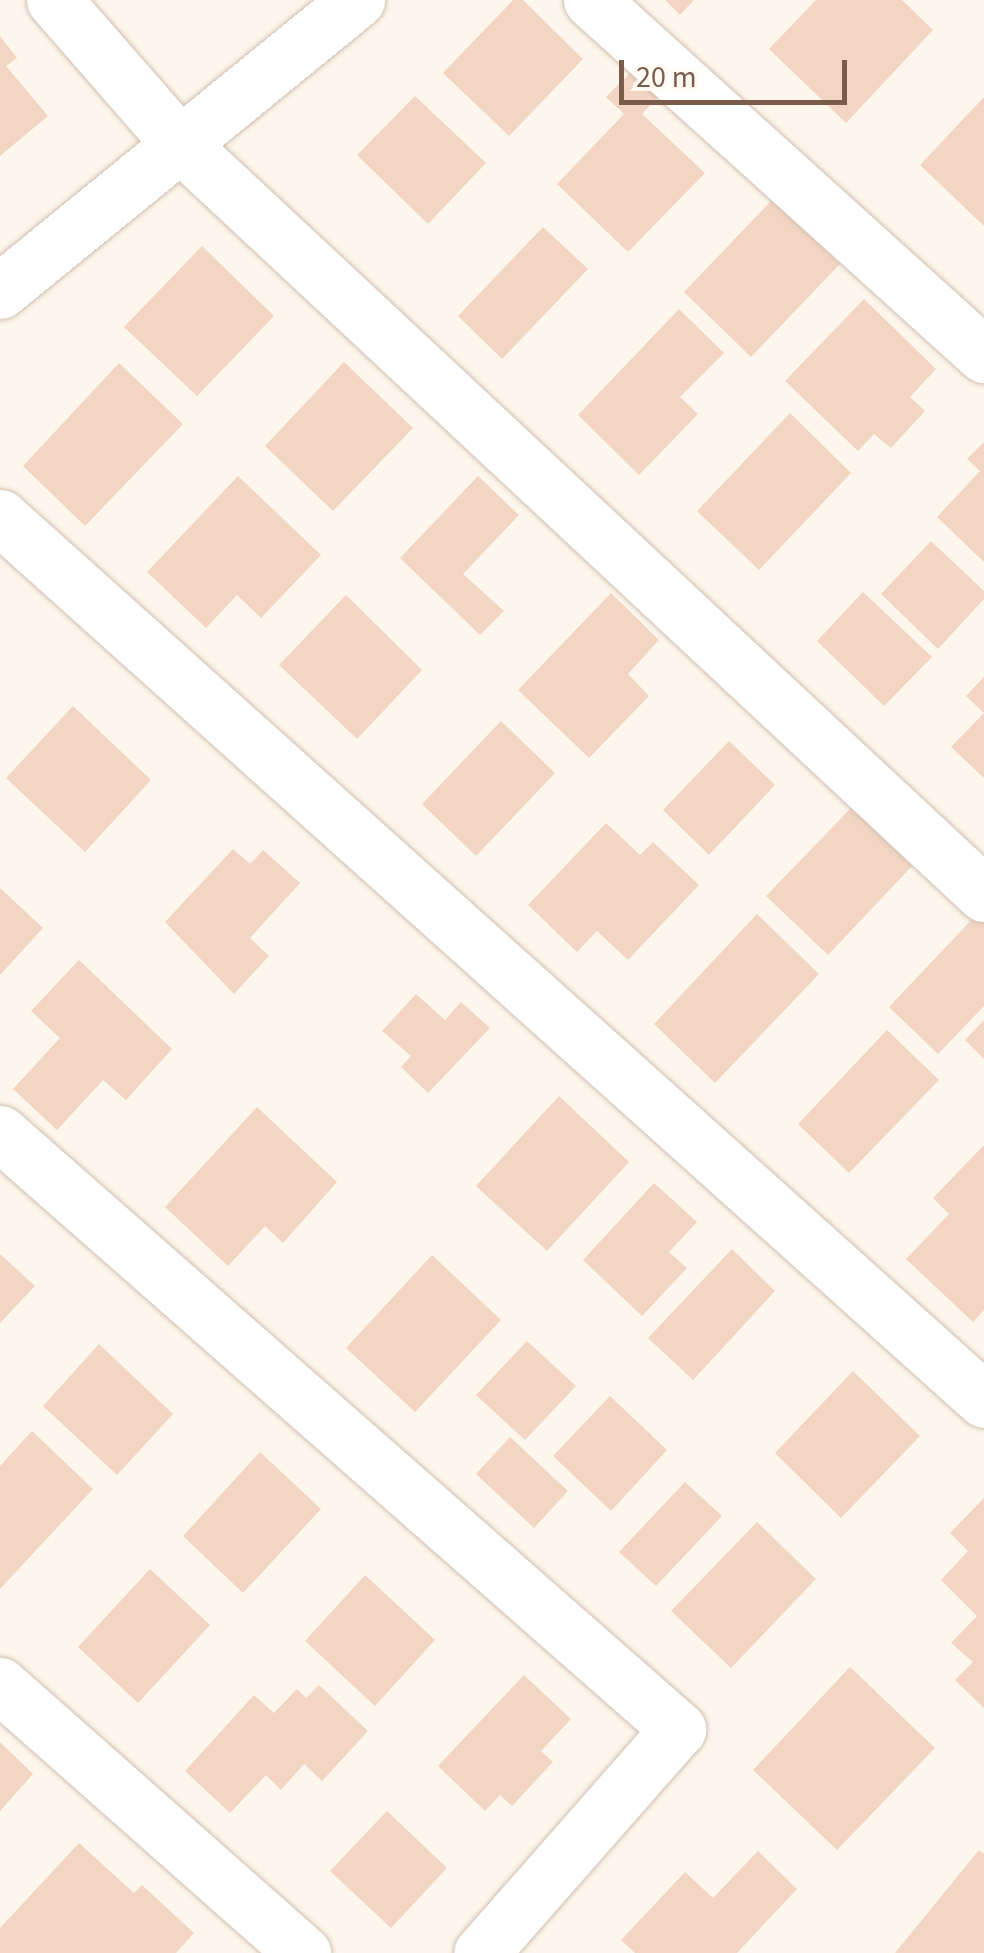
<!DOCTYPE html>
<style>
body{margin:0}
#map{position:relative;width:984px;height:1953px;overflow:hidden;background:#fdf6ec;font-family:"Source Sans 3",sans-serif}
div>[style]{position:absolute}
.building>*{inset:0;background:#f3d5c3}
.roads{filter:drop-shadow(0 0 2px #d1beb0) drop-shadow(0 0 2px #d1beb0)}
.minor>*{height:55px;margin:-27.5px;padding:0 27.5px;transform-origin:27.5px;border-radius:27.5px;background:#fff}
span{translate:-50% -50%;white-space:nowrap;text-align:center;line-height:1.15;-webkit-text-stroke:8px #fffaf3;paint-order:stroke}
.scale{position:absolute;left:619px;top:60px;width:228px;height:45px;box-sizing:border-box;border:5px solid #7a5c4d;border-top:0;padding-left:12px;font-size:30px;line-height:35px;white-space:nowrap;color:#7a5c4d;-webkit-text-stroke:8px #fffaf3;paint-order:stroke}
</style>
<div id="map">
<div class="building">
<div style="clip-path:polygon(513px 0,523px 0,583px 59px,509px 136px,443px 73px)"></div>
<div style="clip-path:polygon(665px 0,694px 0,680px 15px)"></div>
<div style="clip-path:polygon(816px 0,902px 0,933px 30px,846px 123px,769px 49px)"></div>
<div style="clip-path:polygon(0 36px,17px 58px,6px 66px,48px 116px,0 156px)"></div>
<div style="clip-path:polygon(634px 69px,661px 94px,642px 114px,705px 173px,628px 252px,557px 184px,624px 114px,606px 97px)"></div>
<div style="clip-path:polygon(415px 96px,486px 163px,428px 224px,357px 155px)"></div>
<div style="clip-path:polygon(984px 97px,984px 226px,920px 165px)"></div>
<div style="clip-path:polygon(772px 200px,840px 264px,751px 357px,684px 292px)"></div>
<div style="clip-path:polygon(543px 227px,588px 269px,502px 359px,458px 316px)"></div>
<div style="clip-path:polygon(202px 246px,274px 316px,197px 396px,124px 327px)"></div>
<div style="clip-path:polygon(864px 299px,936px 369px,910px 397px,925px 411px,891px 448px,874px 434px,858px 451px,785px 381px)"></div>
<div style="clip-path:polygon(679px 309px,724px 353px,680px 397px,698px 414px,639px 475px,578px 415px)"></div>
<div style="clip-path:polygon(344px 362px,413px 428px,333px 511px,265px 446px)"></div>
<div style="clip-path:polygon(119px 363px,183px 424px,85px 526px,23px 466px)"></div>
<div style="clip-path:polygon(790px 413px,851px 473px,759px 570px,697px 511px)"></div>
<div style="clip-path:polygon(984px 442px,984px 562px,937px 517px,980px 471px,967px 459px)"></div>
<div style="clip-path:polygon(238px 476px,321px 555px,261px 618px,237px 595px,206px 628px,147px 572px)"></div>
<div style="clip-path:polygon(478px 476px,519px 515px,463px 574px,504px 611px,480px 635px,400px 558px)"></div>
<div style="clip-path:polygon(931px 541px,984px 591px,984px 599px,938px 649px,881px 594px)"></div>
<div style="clip-path:polygon(863px 592px,932px 657px,884px 706px,817px 641px)"></div>
<div style="clip-path:polygon(611px 593px,659px 640px,628px 674px,649px 696px,589px 758px,518px 690px)"></div>
<div style="clip-path:polygon(346px 595px,422px 670px,357px 739px,279px 665px)"></div>
<div style="clip-path:polygon(984px 677px,984px 778px,951px 747px,984px 713px,966px 696px)"></div>
<div style="clip-path:polygon(73px 706px,151px 780px,85px 852px,6px 778px)"></div>
<div style="clip-path:polygon(501px 721px,555px 773px,476px 856px,422px 804px)"></div>
<div style="clip-path:polygon(729px 741px,775px 785px,709px 855px,663px 810px)"></div>
<div style="clip-path:polygon(851px 808px,912px 866px,828px 955px,766px 896px)"></div>
<div style="clip-path:polygon(606px 823px,640px 855px,653px 842px,699px 885px,628px 960px,597px 931px,577px 952px,528px 905px)"></div>
<div style="clip-path:polygon(233px 849px,250px 864px,263px 850px,300px 883px,250px 938px,269px 956px,234px 994px,165px 922px)"></div>
<div style="clip-path:polygon(0 888px,43px 928px,0 975px)"></div>
<div style="clip-path:polygon(757px 914px,819px 974px,715px 1083px,654px 1024px)"></div>
<div style="clip-path:polygon(977px 914px,984px 921px,984px 1006px,938px 1054px,889px 1007px)"></div>
<div style="clip-path:polygon(79px 960px,172px 1049px,126px 1100px,103px 1080px,57px 1130px,13px 1089px,60px 1038px,31px 1011px)"></div>
<div style="clip-path:polygon(416px 994px,445px 1020px,461px 1002px,490px 1028px,428px 1093px,401px 1067px,411px 1056px,382px 1031px)"></div>
<div style="clip-path:polygon(984px 1020px,984px 1059px,965px 1040px)"></div>
<div style="clip-path:polygon(887px 1030px,939px 1080px,849px 1173px,798px 1124px)"></div>
<div style="clip-path:polygon(559px 1096px,629px 1162px,547px 1251px,476px 1186px)"></div>
<div style="clip-path:polygon(257px 1107px,337px 1182px,283px 1243px,265px 1226px,228px 1266px,165px 1207px)"></div>
<div style="clip-path:polygon(984px 1145px,984px 1310px,973px 1322px,906px 1259px,949px 1214px,933px 1198px)"></div>
<div style="clip-path:polygon(654px 1183px,697px 1222px,669px 1252px,687px 1268px,642px 1316px,583px 1260px)"></div>
<div style="clip-path:polygon(732px 1249px,775px 1291px,693px 1380px,648px 1338px)"></div>
<div style="clip-path:polygon(0 1254px,35px 1286px,0 1323px)"></div>
<div style="clip-path:polygon(432px 1255px,501px 1320px,415px 1412px,346px 1348px)"></div>
<div style="clip-path:polygon(527px 1341px,576px 1386px,525px 1440px,476px 1395px)"></div>
<div style="clip-path:polygon(99px 1344px,173px 1414px,117px 1475px,43px 1406px)"></div>
<div style="clip-path:polygon(853px 1371px,920px 1436px,841px 1518px,775px 1453px)"></div>
<div style="clip-path:polygon(610px 1396px,667px 1450px,611px 1511px,553px 1456px)"></div>
<div style="clip-path:polygon(32px 1431px,93px 1489px,0 1589px,0 1466px)"></div>
<div style="clip-path:polygon(510px 1437px,568px 1491px,534px 1528px,476px 1474px)"></div>
<div style="clip-path:polygon(260px 1452px,321px 1509px,243px 1593px,183px 1536px)"></div>
<div style="clip-path:polygon(685px 1482px,722px 1516px,656px 1586px,619px 1552px)"></div>
<div style="clip-path:polygon(984px 1498px,984px 1708px,955px 1680px,973px 1662px,951px 1643px,977px 1616px,941px 1580px,968px 1551px,950px 1533px)"></div>
<div style="clip-path:polygon(757px 1522px,816px 1579px,731px 1668px,671px 1611px)"></div>
<div style="clip-path:polygon(150px 1569px,210px 1625px,138px 1703px,78px 1647px)"></div>
<div style="clip-path:polygon(365px 1575px,435px 1640px,375px 1706px,305px 1641px)"></div>
<div style="clip-path:polygon(850px 1667px,935px 1748px,837px 1850px,753px 1770px)"></div>
<div style="clip-path:polygon(524px 1675px,571px 1719px,541px 1751px,553px 1762px,512px 1806px,500px 1795px,485px 1811px,438px 1766px)"></div>
<div style="clip-path:polygon(319px 1685px,368px 1731px,322px 1781px,304px 1764px,281px 1790px,266px 1775px,230px 1813px,185px 1771px,254px 1695px,274px 1713px,297px 1689px,306px 1698px)"></div>
<div style="clip-path:polygon(0 1742px,33px 1774px,0 1811px)"></div>
<div style="clip-path:polygon(387px 1811px,447px 1868px,391px 1928px,330px 1871px)"></div>
<div style="clip-path:polygon(79px 1843px,134px 1893px,142px 1885px,194px 1933px,176px 1953px,0 1953px,0 1928px)"></div>
<div style="clip-path:polygon(979px 1850px,984px 1854px,984px 1953px,895px 1953px)"></div>
<div style="clip-path:polygon(758px 1851px,797px 1889px,737px 1953px,635px 1953px,621px 1940px,685px 1872px,713px 1898px)"></div>
</div>
<div class="roads">
<div class="minor">
<div style="left:54px;top:0;width:187px;rotate:48.9deg"></div>
<div style="left:177px;top:141px;width:1104px;rotate:43.02deg"></div>
<div style="left:591px;top:0;width:530px;rotate:42.09deg"></div>
<div style="left:0;top:291px;width:461px;rotate:-39.2deg"></div>
<div style="left:0;top:517px;width:1322px;rotate:41.9deg"></div>
<div style="left:0;top:1133px;width:903px;rotate:41.32deg"></div>
<div style="left:678px;top:1729px;width:298px;rotate:131.3deg"></div>
<div style="left:0;top:1685px;width:405px;rotate:41.5deg"></div>
</div>
</div>
<div class="scale">20 m</div>
</div>
